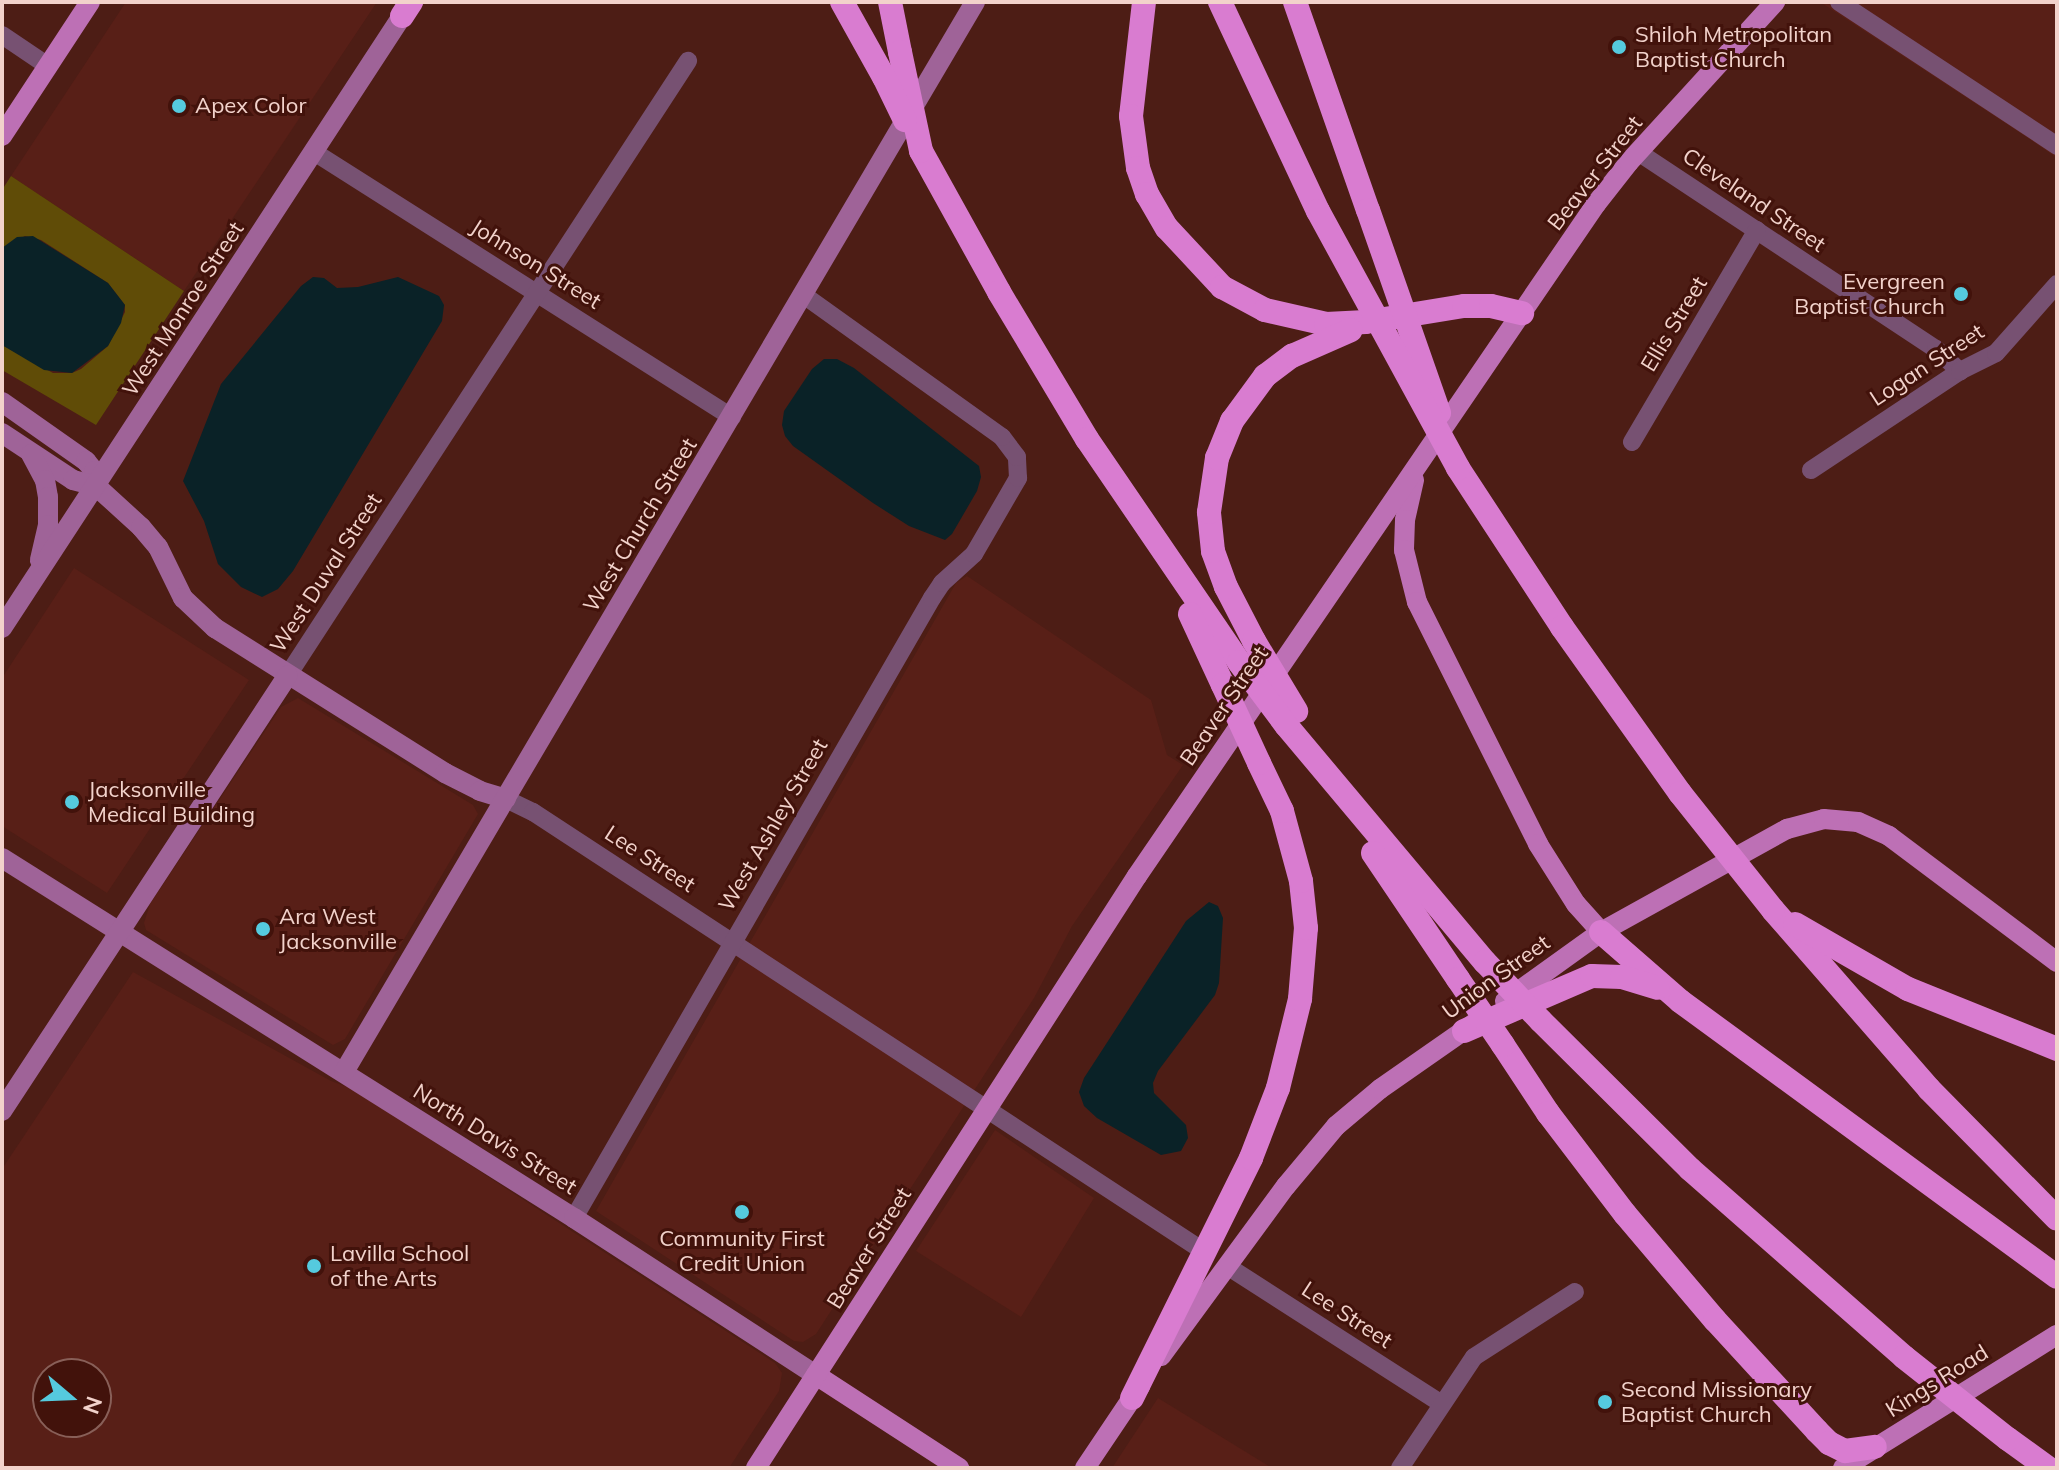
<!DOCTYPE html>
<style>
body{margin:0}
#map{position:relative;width:2059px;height:1470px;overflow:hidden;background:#4d1d15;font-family:Mulish,sans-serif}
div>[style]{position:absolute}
.built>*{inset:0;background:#581f17}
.green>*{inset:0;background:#604c07}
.water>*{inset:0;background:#0a2227}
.street>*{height:18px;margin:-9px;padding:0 9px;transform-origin:9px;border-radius:9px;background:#775172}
.secondary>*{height:20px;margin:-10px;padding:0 10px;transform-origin:10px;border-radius:10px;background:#9f6398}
.primary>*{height:20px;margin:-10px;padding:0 10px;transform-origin:10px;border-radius:10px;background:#bd70b5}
.highway>*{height:24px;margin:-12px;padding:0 12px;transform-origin:12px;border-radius:12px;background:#d97cd0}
.highway-bridge>*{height:24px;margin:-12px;padding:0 12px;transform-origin:12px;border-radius:12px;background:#d97cd0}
.dots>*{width:22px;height:22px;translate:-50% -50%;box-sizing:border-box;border:4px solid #42120b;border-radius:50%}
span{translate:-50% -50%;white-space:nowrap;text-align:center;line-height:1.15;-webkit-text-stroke:6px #42120b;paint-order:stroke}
.poi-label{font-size:22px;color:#f2d2cb}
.left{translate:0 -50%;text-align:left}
.right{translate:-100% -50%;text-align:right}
.street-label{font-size:22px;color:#f2d2cb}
.frame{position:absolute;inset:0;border:4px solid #f2d2cb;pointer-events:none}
.north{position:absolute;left:32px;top:1358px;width:80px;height:80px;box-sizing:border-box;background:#42120b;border:2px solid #885f58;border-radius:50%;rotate:109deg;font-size:22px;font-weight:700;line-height:32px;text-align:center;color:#f2d2cb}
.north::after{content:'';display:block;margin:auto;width:28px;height:36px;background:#55cade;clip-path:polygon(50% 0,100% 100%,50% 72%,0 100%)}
</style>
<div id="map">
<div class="built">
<div style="clip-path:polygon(126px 2px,377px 2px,184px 291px,11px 176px)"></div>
<div style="clip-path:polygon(1820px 2px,2057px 2px,2057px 158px,2031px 140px)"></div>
<div style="clip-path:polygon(74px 568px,249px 680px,107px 893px,2px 826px,2px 678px)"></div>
<div style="clip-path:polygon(967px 576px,1151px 700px,1167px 755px,1183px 765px,1072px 926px,1034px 998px,816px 1334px,803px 1342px,794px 1341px,596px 1211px,956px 583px)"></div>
<div style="clip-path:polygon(298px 698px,473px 805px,478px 814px,345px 1039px,333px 1045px,146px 930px,144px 923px,150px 904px,281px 707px)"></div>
<div style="clip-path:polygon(evenodd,133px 972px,331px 1081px,353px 1089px,775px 1363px,782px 1373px,779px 1391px,729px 1468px,2px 1468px,2px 1169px,133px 972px,48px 1374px,96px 1374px,96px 1422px,48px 1422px,48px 1374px)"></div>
<div style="clip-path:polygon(995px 1130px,1094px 1198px,1021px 1317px,916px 1251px)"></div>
<div style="clip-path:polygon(1158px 1398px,1272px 1468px,1112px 1468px)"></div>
</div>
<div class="green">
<div style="clip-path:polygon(11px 176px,184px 291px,96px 425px,2px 370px,2px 345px,53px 373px,72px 373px,81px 369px,108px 346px,125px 312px,125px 305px,108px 283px,41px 240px,25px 236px,2px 248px,2px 190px)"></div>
</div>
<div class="water">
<div style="clip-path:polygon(33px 236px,108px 283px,125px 305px,121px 323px,108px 346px,72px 373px,44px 370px,2px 345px,2px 248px,17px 237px)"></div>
<div style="clip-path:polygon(313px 277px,324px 278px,337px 288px,358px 287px,398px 277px,439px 296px,444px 305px,442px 321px,293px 571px,278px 589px,262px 597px,241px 587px,218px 564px,204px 521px,183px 481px,221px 384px,301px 286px)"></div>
<div style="clip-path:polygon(824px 359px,837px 359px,854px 368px,979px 466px,981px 477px,977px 491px,952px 534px,945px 540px,909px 526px,873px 503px,793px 446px,785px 436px,782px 425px,784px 411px,812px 369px)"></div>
<div style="clip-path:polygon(1209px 902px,1218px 906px,1223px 918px,1219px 983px,1215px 995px,1158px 1071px,1153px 1083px,1154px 1093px,1186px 1125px,1188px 1138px,1181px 1151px,1161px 1155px,1097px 1118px,1084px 1106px,1079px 1092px,1084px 1078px,1186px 921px)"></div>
</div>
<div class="street">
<div style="left:1839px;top:2px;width:261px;rotate:33.4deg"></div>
<div style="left:2px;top:35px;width:55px;rotate:34deg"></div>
<div style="left:314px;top:152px;width:495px;rotate:32.4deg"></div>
<div style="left:1638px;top:152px;width:357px;rotate:33.5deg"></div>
<div style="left:1936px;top:349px;width:33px;rotate:43deg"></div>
<div style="left:1632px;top:442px;width:246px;rotate:-59.5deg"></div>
<div style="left:1811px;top:470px;width:179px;rotate:-33.6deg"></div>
<div style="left:1960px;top:371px;width:40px;rotate:-26.6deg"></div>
<div style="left:1996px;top:353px;width:92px;rotate:-48.5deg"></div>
<div style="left:288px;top:675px;width:733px;rotate:-56.92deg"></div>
<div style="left:506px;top:799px;width:30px;rotate:26deg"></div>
<div style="left:533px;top:812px;width:803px;rotate:33.22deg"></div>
<div style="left:574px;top:1218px;width:716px;rotate:-60deg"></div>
<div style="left:932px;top:598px;width:18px;rotate:-56deg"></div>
<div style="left:942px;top:583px;width:43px;rotate:-42.2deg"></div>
<div style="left:974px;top:554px;width:88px;rotate:-59.9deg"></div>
<div style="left:1018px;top:478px;width:21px;rotate:-93deg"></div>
<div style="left:1017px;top:457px;width:25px;rotate:-127deg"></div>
<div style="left:1002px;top:437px;width:244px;rotate:-144.4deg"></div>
<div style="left:1227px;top:1266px;width:255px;rotate:32.7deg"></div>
<div style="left:1400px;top:1468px;width:133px;rotate:-56.3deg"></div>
<div style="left:1474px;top:1357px;width:120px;rotate:-32.8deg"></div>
</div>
<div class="secondary">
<div style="left:2px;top:402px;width:103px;rotate:35.1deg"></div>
<div style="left:86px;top:461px;width:13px;rotate:51deg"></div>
<div style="left:94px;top:471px;width:15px;rotate:82deg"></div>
<div style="left:2px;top:433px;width:85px;rotate:33.5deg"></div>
<div style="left:73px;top:480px;width:24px;rotate:15deg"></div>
<div style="left:96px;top:486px;width:61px;rotate:42.3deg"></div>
<div style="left:141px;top:527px;width:26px;rotate:50deg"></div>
<div style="left:158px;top:547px;width:57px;rotate:63.9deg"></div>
<div style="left:183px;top:598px;width:44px;rotate:43.2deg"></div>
<div style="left:215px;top:628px;width:272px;rotate:32.2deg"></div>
<div style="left:445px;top:773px;width:39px;rotate:27deg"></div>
<div style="left:480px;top:791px;width:27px;rotate:17deg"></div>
<div style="left:31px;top:454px;width:30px;rotate:62deg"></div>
<div style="left:45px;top:480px;width:17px;rotate:80deg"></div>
<div style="left:48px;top:497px;width:28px;rotate:90deg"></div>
<div style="left:48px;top:525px;width:36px;rotate:103deg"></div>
<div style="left:2px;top:628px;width:731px;rotate:-56.83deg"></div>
<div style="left:2px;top:858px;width:676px;rotate:32.19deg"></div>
<div style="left:574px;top:1218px;width:288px;rotate:33deg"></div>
<div style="left:344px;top:1072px;width:1242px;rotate:-59.47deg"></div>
<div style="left:2px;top:1111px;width:521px;rotate:-56.74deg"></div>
</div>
<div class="primary">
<div style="left:2px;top:136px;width:160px;rotate:-56.7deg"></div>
<div style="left:1414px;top:480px;width:41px;rotate:102.7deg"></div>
<div style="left:1405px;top:520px;width:30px;rotate:92deg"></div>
<div style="left:1404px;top:550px;width:54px;rotate:76deg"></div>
<div style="left:1417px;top:602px;width:271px;rotate:63.4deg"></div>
<div style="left:1538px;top:844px;width:71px;rotate:57.7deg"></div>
<div style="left:1576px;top:904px;width:38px;rotate:48deg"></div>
<div style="left:1505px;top:1001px;width:118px;rotate:-35.7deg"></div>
<div style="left:1601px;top:932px;width:213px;rotate:-29deg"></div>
<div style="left:1787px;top:829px;width:38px;rotate:-15deg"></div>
<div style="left:1824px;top:819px;width:34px;rotate:5deg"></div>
<div style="left:1858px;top:822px;width:34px;rotate:24deg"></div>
<div style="left:1889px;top:836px;width:210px;rotate:36.9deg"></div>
<div style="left:1161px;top:1356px;width:211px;rotate:-53.7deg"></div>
<div style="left:1286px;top:1186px;width:78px;rotate:-50.2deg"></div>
<div style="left:1336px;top:1126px;width:57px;rotate:-40.1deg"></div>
<div style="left:1380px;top:1089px;width:117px;rotate:-34.9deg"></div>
<div style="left:816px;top:1375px;width:171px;rotate:33deg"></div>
<div style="left:756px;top:1468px;width:704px;rotate:-57.24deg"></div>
<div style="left:1137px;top:876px;width:814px;rotate:-55.67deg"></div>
<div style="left:1596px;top:204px;width:53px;rotate:-51.8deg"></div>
<div style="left:1629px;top:162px;width:217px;rotate:-47.6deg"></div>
<div style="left:1085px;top:1468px;width:99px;rotate:-56.1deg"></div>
<div style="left:1843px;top:1468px;width:252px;rotate:-31.9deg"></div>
</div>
<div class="highway">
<div style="left:842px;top:2px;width:86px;rotate:60.8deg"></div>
<div style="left:890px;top:2px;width:51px;rotate:78.7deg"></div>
<div style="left:1144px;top:2px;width:115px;rotate:96.5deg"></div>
<div style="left:1131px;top:116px;width:52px;rotate:82.3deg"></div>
<div style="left:1138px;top:168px;width:28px;rotate:71deg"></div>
<div style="left:1147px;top:194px;width:39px;rotate:60deg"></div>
<div style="left:1167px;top:228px;width:81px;rotate:47deg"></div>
<div style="left:1222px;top:287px;width:49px;rotate:28.1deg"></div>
<div style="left:1265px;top:310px;width:63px;rotate:12.9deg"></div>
<div style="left:1326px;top:324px;width:40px;rotate:-2.9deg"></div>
<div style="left:1366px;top:322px;width:99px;rotate:-9.3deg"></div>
<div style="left:1464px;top:306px;width:27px"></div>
<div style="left:1491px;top:306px;width:32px;rotate:13deg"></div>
<div style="left:1220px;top:2px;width:231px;rotate:64.9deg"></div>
<div style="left:1295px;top:2px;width:220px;rotate:70.7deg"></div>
<div style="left:402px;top:16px;width:17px;rotate:-57deg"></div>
<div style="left:921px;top:151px;width:161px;rotate:61deg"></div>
<div style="left:999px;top:292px;width:171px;rotate:59.1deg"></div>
<div style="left:1087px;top:439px;width:270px;rotate:55.7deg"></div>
<div style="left:1458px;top:468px;width:190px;rotate:56.8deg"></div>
<div style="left:1562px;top:627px;width:204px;rotate:54.6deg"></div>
<div style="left:1190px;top:614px;width:78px;rotate:65.1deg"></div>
<div style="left:1254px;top:641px;width:61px;rotate:-117.4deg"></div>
<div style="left:1226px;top:587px;width:38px;rotate:-110deg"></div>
<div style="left:1213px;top:551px;width:39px;rotate:-96deg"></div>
<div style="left:1209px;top:512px;width:55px;rotate:-81.6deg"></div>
<div style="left:1217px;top:458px;width:40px;rotate:-68deg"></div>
<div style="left:1232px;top:421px;width:56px;rotate:-53.7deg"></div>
<div style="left:1265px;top:376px;width:34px;rotate:-37deg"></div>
<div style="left:1292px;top:356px;width:64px;rotate:-23.8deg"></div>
<div style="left:1286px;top:725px;width:309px;rotate:50deg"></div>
<div style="left:1373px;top:853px;width:152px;rotate:56deg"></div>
<div style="left:1773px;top:910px;width:237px;rotate:48.9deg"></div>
<div style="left:1929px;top:1089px;width:182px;rotate:45.4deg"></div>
<div style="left:1795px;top:924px;width:130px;rotate:29.9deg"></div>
<div style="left:1908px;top:989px;width:161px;rotate:21.9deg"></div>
<div style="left:1601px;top:932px;width:105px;rotate:41.1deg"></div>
<div style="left:1680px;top:1001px;width:467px;rotate:36.2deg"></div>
<div style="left:1541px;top:1021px;width:210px;rotate:44.8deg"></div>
<div style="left:1690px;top:1169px;width:285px;rotate:41.3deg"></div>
<div style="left:1464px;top:1031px;width:139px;rotate:-23.3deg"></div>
<div style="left:1592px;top:976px;width:30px;rotate:2deg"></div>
<div style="left:1622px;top:977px;width:37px;rotate:17deg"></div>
<div style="left:1503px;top:1045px;width:82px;rotate:56.5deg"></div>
<div style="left:1548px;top:1113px;width:127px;rotate:52.7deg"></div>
<div style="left:1625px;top:1214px;width:139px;rotate:49.7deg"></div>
<div style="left:1715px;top:1320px;width:151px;rotate:47.4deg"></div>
<div style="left:1817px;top:1431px;width:17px;rotate:45deg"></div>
<div style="left:1829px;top:1443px;width:18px;rotate:27deg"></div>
<div style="left:1845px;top:1451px;width:30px;rotate:-8deg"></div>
<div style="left:1132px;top:1398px;width:268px;rotate:-63.6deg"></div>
<div style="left:1251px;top:1158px;width:75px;rotate:-68.9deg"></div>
<div style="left:1278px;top:1088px;width:92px;rotate:-76.1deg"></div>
<div style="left:1300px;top:999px;width:71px;rotate:-85.2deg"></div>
<div style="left:1306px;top:928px;width:47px;rotate:-96.1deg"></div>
<div style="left:1301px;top:881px;width:73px;rotate:-105.2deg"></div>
<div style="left:1282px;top:811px;width:53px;rotate:-115.6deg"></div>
<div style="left:2008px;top:1439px;width:49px;rotate:35.9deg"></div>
</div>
<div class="highway-bridge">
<div style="left:900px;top:52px;width:101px;rotate:78deg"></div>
<div style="left:884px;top:77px;width:48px;rotate:64deg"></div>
<div style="left:1368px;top:210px;width:215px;rotate:70.7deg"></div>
<div style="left:1318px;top:211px;width:293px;rotate:61.4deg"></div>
<div style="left:1254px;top:641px;width:82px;rotate:59deg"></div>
<div style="left:1239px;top:662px;width:79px;rotate:53.3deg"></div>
<div style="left:1223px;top:685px;width:86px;rotate:65.2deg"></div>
<div style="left:1680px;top:793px;width:149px;rotate:51.5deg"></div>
<div style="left:1485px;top:962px;width:81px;rotate:46.5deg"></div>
<div style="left:1458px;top:979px;width:80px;rotate:55.7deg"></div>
<div style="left:1904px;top:1357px;width:132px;rotate:38.3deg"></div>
</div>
<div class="dots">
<div style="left:1619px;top:47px;background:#55cade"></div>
<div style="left:179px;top:106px;background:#55cade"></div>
<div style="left:1961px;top:294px;background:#55cade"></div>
<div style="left:72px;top:802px;background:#55cade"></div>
<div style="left:263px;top:929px;background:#55cade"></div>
<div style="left:742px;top:1212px;background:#55cade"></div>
<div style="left:314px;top:1266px;background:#55cade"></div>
<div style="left:1605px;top:1402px;background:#55cade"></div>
</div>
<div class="poi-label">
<span class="left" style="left:1635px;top:47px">Shiloh Metropolitan<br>Baptist Church</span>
<span class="left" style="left:195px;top:106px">Apex Color</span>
<span class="right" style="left:1945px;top:294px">Evergreen<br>Baptist Church</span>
<span class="left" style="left:88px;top:802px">Jacksonville<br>Medical Building</span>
<span class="left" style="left:279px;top:929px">Ara West<br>Jacksonville</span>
<span style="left:742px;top:1251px">Community First<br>Credit Union</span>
<span class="left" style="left:330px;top:1266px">Lavilla School<br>of the Arts</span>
<span class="left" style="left:1621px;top:1402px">Second Missionary<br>Baptist Church</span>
</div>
<div class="street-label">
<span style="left:1595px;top:173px;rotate:-52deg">Beaver Street</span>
<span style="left:1754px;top:200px;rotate:34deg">Cleveland Street</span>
<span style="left:536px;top:264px;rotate:32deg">Johnson Street</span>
<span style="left:183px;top:309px;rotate:-57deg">West Monroe Street</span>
<span style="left:1674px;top:324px;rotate:-59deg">Ellis Street</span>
<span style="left:1927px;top:365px;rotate:-33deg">Logan Street</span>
<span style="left:640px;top:525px;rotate:-59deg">West Church Street</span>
<span style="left:326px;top:573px;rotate:-57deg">West Duval Street</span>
<span style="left:1224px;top:706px;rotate:-56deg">Beaver Street</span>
<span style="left:773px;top:825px;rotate:-60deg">West Ashley Street</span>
<span style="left:650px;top:859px;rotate:33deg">Lee Street</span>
<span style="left:1496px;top:977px;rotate:-36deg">Union Street</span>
<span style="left:495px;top:1139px;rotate:32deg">North Davis Street</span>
<span style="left:869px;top:1248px;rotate:-58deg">Beaver Street</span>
<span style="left:1347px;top:1315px;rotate:33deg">Lee Street</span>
<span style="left:1937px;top:1381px;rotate:-32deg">Kings Road</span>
</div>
<div class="frame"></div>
<div class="north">N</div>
</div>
